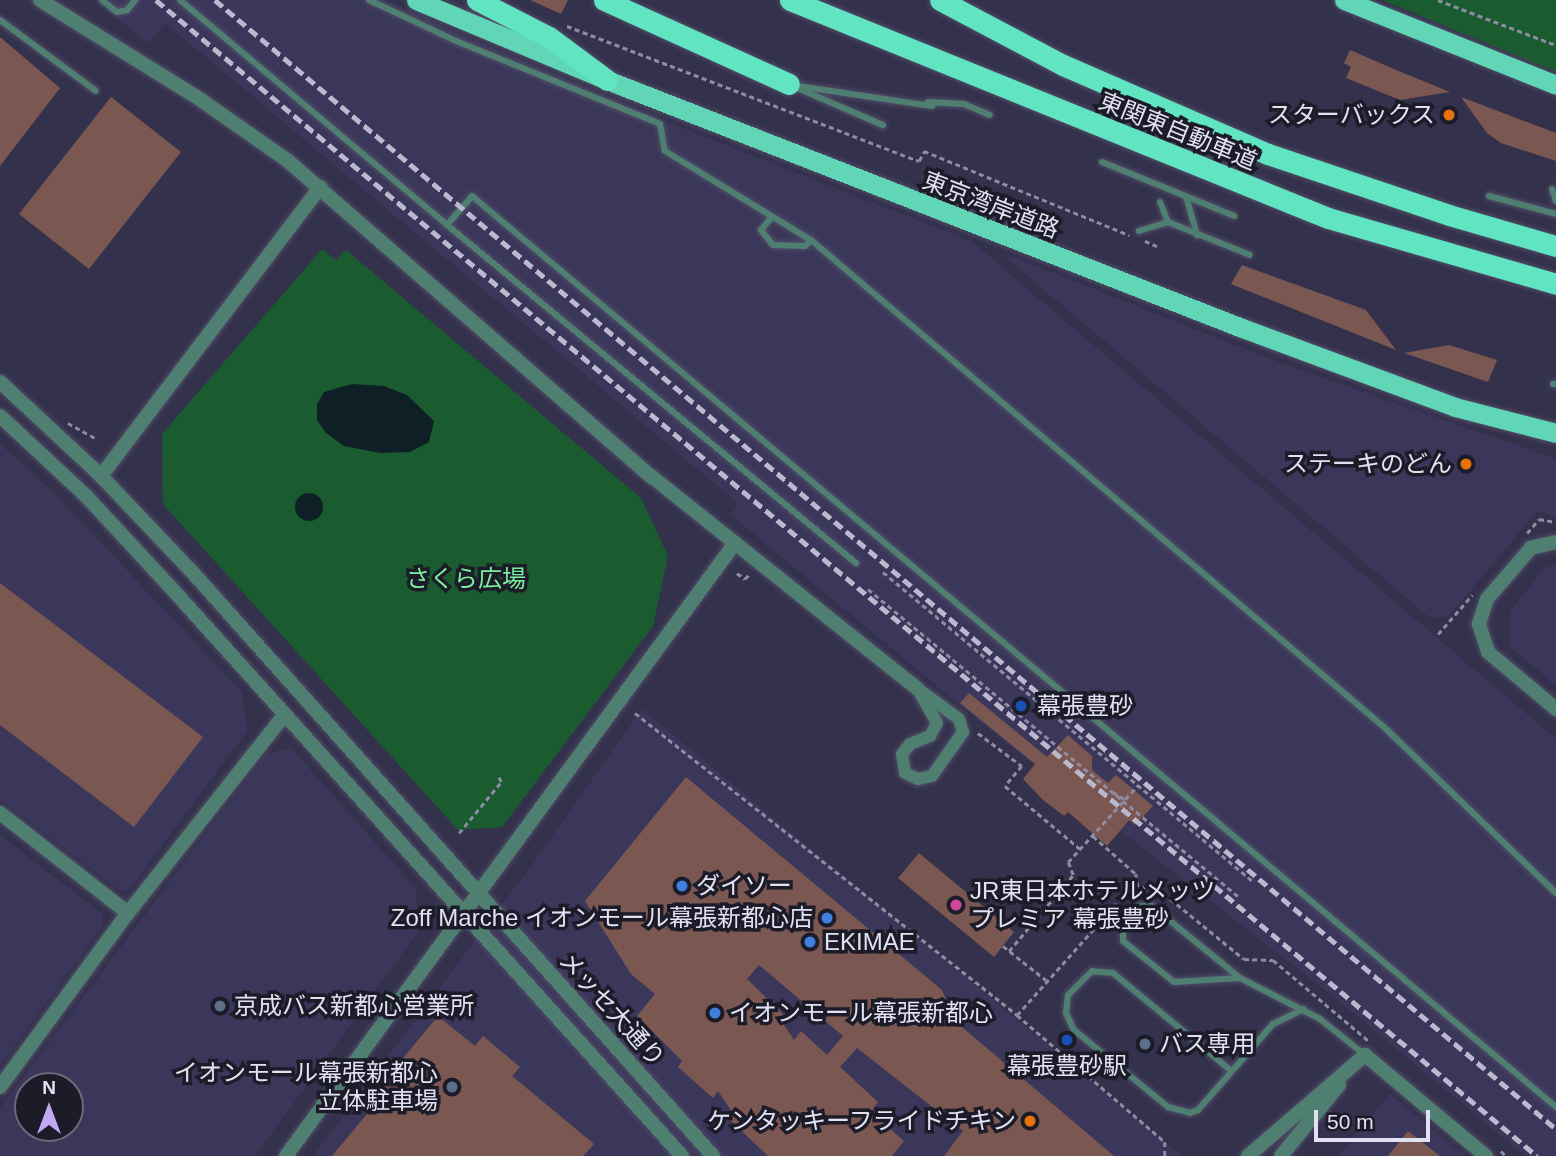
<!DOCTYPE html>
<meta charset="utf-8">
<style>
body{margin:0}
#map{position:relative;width:1556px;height:1156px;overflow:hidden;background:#34314d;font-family:Arial,"Noto Sans JP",sans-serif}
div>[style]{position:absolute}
.built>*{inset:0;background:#3b375a}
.green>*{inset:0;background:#1a5c30}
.water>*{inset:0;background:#0e1f25}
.round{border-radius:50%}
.building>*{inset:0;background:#7b5751}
.path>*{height:2.5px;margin-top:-1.25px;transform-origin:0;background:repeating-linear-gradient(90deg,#8e8ca3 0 5px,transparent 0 8.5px)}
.roads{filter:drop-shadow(0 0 2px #504d68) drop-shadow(0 0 2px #504d68)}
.service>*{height:6px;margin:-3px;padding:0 3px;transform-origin:3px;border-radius:3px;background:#4f7f70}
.minor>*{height:12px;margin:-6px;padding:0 6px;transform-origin:6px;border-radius:6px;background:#4f7f70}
.tertiary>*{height:14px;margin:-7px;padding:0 7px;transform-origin:7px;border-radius:7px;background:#4f7f70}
.trunk>*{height:19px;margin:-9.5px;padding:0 9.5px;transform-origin:9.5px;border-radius:9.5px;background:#60d6b6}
.motorway>*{height:21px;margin:-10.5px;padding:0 10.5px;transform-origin:10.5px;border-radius:10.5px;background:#61e4c1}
.rail>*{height:4.5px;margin-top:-2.25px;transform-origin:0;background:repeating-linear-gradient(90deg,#bab9cd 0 10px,transparent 0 15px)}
.path-bridge>*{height:2.5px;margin-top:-1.25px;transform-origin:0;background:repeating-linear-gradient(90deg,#8e8ca3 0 5px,transparent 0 8.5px)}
.dots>*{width:19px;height:19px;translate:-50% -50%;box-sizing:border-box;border:4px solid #1c1b28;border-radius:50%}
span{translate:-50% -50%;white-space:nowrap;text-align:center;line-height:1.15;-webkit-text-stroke:7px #1c1b28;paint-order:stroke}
.poi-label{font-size:24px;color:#e2e1f3}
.right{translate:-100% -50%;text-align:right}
.left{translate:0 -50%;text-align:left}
.street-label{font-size:24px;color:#e2e1f3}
.park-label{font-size:24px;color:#7cef9c}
.north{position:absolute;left:14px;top:1072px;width:70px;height:70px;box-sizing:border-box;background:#1c1b28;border:2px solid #6b6a79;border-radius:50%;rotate:0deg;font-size:19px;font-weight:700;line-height:28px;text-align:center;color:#e2e1f3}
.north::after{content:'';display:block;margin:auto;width:24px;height:32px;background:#c2a7f2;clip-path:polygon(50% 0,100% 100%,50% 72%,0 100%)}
.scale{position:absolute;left:1314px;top:1110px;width:116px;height:32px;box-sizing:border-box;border:4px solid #e2e1f3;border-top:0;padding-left:9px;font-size:21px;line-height:24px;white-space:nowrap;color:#e2e1f3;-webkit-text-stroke:5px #1c1b28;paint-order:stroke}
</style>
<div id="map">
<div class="built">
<div style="clip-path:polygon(95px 0,384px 0,660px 119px,971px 241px,1556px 739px,1556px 1156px,1525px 1156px,1338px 1000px,979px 721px,731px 515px,738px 503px,165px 23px,147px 43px)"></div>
<div style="clip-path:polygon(1011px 256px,1283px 364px,1556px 459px,1556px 519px,1538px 510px,1448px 617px,1429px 617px,1008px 259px)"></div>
<div style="clip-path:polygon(0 444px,53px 492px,242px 692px,247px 731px,129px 890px,119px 890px,0 799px)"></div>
<div style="clip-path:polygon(1556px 564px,1556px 685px,1510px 647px,1510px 612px,1544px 568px)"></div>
<div style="clip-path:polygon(642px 709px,1182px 1156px,313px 1156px,529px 869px)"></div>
<div style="clip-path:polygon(evenodd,292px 749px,416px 889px,418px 932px,255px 1156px,0 1156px,0 1108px,266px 753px,292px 749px,28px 1086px,70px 1086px,70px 1128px,28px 1128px,28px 1086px)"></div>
<div style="clip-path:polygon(0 835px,102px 914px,103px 925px,0 1066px)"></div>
<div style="clip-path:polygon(1390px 1094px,1466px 1156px,1339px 1156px)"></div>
</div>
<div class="green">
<div style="clip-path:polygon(1382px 0,1556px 0,1556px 71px,1546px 68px)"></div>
<div style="clip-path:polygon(322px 249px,336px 260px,346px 250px,641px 498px,668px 556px,653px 626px,502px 827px,458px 830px,163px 504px,162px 434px)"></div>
</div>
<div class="water">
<div style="clip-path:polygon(352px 384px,384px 386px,407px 395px,434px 421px,429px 442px,410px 452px,380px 453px,344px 446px,326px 433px,317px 420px,317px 404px,324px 392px)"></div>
<div class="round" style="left:295px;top:493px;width:28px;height:28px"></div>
</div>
<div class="building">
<div style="clip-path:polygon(530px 0,568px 0,561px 14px)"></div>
<div style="clip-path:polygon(0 37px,60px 88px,0 166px)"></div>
<div style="clip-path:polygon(1350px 50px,1401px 72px,1450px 92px,1400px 100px,1346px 78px,1351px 67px,1344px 63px)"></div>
<div style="clip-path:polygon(111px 97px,181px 152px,89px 269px,19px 214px)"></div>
<div style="clip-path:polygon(1461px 97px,1556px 133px,1556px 161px,1501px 143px,1487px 133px)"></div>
<div style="clip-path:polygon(1242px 265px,1366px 310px,1396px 350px,1231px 284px)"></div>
<div style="clip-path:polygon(1449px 345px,1497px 360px,1488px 382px,1404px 353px)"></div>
<div style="clip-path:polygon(0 583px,203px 737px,134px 827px,0 725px)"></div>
<div style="clip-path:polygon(969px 693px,1047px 757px,1068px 735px,1092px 756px,1092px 770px,1108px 783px,1116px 775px,1153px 806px,1135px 825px,1129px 820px,1107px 846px,1068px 812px,1064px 816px,1043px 800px,1023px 779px,1035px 764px,960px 703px)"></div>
<div style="clip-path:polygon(evenodd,686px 777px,942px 990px,955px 1021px,1114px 1156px,944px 1156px,963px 1131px,857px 1048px,840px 1067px,878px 1102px,871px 1112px,904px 1141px,892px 1156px,768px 1156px,729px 1119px,732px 1112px,718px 1091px,713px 1098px,678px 1067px,682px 1061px,637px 1016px,655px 994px,631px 974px,585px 901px,686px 777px,759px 965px,843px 1036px,827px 1055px,801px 1031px,794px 1040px,780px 1019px,783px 1014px,747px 979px,759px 965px)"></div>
<div style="clip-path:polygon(919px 853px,1014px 932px,994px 957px,898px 878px)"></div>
<div style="clip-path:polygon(438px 1016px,475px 1046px,483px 1036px,520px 1067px,512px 1076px,594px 1144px,583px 1156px,332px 1156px,376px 1103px,370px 1098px)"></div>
<div style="clip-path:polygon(1408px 1131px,1440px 1156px,1388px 1156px)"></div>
</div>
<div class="path">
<div style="left:1438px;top:0;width:126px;rotate:20.9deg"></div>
<div style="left:567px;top:26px;width:377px;rotate:21deg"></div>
<div style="left:919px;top:161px;width:11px;rotate:-63deg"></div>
<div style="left:924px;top:151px;width:222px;rotate:22.3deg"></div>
<div style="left:1145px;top:241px;width:13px;rotate:23deg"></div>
<div style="left:68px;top:423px;width:31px;rotate:29deg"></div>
<div style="left:1527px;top:533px;width:18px;rotate:-49deg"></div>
<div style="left:1539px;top:519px;width:17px;rotate:10deg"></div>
<div style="left:883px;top:572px;width:482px;rotate:39.9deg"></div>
<div style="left:737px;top:573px;width:10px;rotate:37deg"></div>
<div style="left:745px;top:579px;width:8px;rotate:-50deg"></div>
<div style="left:1438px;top:634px;width:52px;rotate:-48.9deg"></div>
<div style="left:635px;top:713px;width:487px;rotate:38.3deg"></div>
<div style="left:1017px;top:1015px;width:195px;rotate:40.6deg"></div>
<div style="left:1165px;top:1142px;width:14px;rotate:90deg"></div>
<div style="left:978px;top:733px;width:55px;rotate:36.9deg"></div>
<div style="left:1022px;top:766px;width:26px;rotate:130deg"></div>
<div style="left:1005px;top:786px;width:98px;rotate:40deg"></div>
<div style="left:1113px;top:792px;width:15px;rotate:32deg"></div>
<div style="left:459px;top:833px;width:66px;rotate:-50.5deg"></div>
<div style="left:501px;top:782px;width:7px;rotate:-117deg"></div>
<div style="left:1093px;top:836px;width:57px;rotate:41.5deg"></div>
<div style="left:1136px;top:874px;width:13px;rotate:81deg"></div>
<div style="left:1003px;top:946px;width:55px;rotate:38.3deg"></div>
<div style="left:1009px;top:951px;width:99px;rotate:-49.9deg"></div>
<div style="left:1073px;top:875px;width:14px;rotate:-111deg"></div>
<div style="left:1068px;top:862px;width:104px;rotate:-47.7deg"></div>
<div style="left:1017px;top:1015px;width:173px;rotate:-48.3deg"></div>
<div style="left:1132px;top:886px;width:25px;rotate:5deg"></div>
<div style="left:1157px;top:888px;width:112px;rotate:39.2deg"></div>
<div style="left:1244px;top:959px;width:29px;rotate:2deg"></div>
<div style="left:1273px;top:960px;width:126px;rotate:40.2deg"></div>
<div style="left:1501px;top:1151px;width:7px;rotate:45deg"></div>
</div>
<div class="roads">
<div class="service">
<div style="left:102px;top:0;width:19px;rotate:39deg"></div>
<div style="left:117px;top:12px;width:10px;rotate:-11deg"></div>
<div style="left:127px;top:10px;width:13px;rotate:-51deg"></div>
<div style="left:180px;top:0;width:349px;rotate:40.1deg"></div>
<div style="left:447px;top:225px;width:38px;rotate:-49deg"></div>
<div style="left:472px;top:196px;width:1416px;rotate:40.04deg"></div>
<div style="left:369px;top:0;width:96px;rotate:25.2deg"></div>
<div style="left:456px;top:41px;width:220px;rotate:22.1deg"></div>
<div style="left:660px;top:124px;width:27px;rotate:80deg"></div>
<div style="left:665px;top:151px;width:171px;rotate:31.4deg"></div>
<div style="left:811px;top:240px;width:8px;rotate:135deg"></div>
<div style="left:805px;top:246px;width:32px;rotate:-178deg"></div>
<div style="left:773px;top:245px;width:19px;rotate:-129deg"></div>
<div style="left:761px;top:230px;width:17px;rotate:-50deg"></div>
<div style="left:0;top:20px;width:119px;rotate:36.5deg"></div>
<div style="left:791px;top:85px;width:143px;rotate:8.5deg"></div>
<div style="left:795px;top:87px;width:96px;rotate:23.4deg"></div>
<div style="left:928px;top:102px;width:36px;rotate:3deg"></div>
<div style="left:964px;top:104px;width:28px;rotate:23deg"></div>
<div style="left:1102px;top:162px;width:143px;rotate:22.2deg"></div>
<div style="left:1552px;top:189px;width:13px;rotate:72deg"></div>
<div style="left:1186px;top:196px;width:41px;rotate:74.2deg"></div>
<div style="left:1489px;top:196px;width:69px;rotate:15deg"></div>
<div style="left:1160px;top:202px;width:22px;rotate:68deg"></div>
<div style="left:1168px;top:222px;width:88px;rotate:21.9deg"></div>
<div style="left:447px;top:225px;width:531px;rotate:39.57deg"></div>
<div style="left:1139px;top:231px;width:30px;rotate:-17deg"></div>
<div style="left:811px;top:240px;width:752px;rotate:40.36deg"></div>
<div style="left:1384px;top:727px;width:239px;rotate:44deg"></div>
<div style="left:1553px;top:384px;width:3px"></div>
<div style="left:1240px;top:978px;width:66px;rotate:176.5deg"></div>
<div style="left:1174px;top:982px;width:65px;rotate:-141.2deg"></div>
<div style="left:1123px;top:941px;width:19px;rotate:-90deg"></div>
<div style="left:1123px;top:922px;width:22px;rotate:-47deg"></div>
<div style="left:1138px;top:906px;width:14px"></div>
<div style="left:1152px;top:906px;width:114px;rotate:39.3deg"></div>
<div style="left:1240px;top:978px;width:90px;rotate:27.1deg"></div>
<div style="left:1320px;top:1019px;width:58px;rotate:38.7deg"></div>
<div style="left:1229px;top:1069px;width:151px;rotate:-140.4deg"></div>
<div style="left:1113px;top:973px;width:21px;rotate:-175deg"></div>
<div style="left:1092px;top:971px;width:34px;rotate:135deg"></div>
<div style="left:1068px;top:995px;width:18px;rotate:96deg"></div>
<div style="left:1066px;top:1013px;width:19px;rotate:65deg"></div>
<div style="left:1074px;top:1030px;width:122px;rotate:39.3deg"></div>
<div style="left:1168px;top:1107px;width:23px;rotate:15deg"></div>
<div style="left:1190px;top:1113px;width:9px;rotate:-21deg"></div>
<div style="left:1198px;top:1110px;width:114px;rotate:-48.9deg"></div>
<div style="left:1273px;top:1024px;width:34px;rotate:-26deg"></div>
</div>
<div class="minor">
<div style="left:917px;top:688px;width:52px;rotate:36.4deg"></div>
<div style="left:959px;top:719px;width:14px;rotate:73deg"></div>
<div style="left:963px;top:732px;width:54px;rotate:125.2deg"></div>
<div style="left:932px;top:776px;width:14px;rotate:168deg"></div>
<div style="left:918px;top:779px;width:14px;rotate:-155deg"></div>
<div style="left:905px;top:773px;width:19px;rotate:-99deg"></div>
<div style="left:902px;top:754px;width:13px;rotate:-51deg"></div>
<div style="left:910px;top:744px;width:22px;rotate:-22deg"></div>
<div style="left:930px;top:736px;width:15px;rotate:-62deg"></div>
<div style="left:937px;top:723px;width:40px;rotate:-119.7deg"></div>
</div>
<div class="tertiary">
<div style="left:40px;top:0;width:190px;rotate:31.8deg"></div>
<div style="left:201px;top:100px;width:106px;rotate:35deg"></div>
<div style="left:288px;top:161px;width:481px;rotate:41deg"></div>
<div style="left:651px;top:476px;width:340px;rotate:38.6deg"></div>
<div style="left:0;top:382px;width:138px;rotate:42.9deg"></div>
<div style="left:101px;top:476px;width:135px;rotate:46.5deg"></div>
<div style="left:194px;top:574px;width:780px;rotate:48.27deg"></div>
<div style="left:0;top:416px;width:117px;rotate:42.9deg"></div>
<div style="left:86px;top:496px;width:129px;rotate:47.2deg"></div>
<div style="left:174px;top:591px;width:760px;rotate:48.04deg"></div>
<div style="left:101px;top:476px;width:363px;rotate:-52.8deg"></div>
<div style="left:1556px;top:542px;width:26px;rotate:167deg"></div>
<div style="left:1531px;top:548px;width:67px;rotate:130.8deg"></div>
<div style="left:1487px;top:599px;width:26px;rotate:108deg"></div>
<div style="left:1479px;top:624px;width:29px;rotate:72deg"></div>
<div style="left:1488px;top:652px;width:89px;rotate:40deg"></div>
<div style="left:0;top:813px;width:162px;rotate:38deg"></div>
<div style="left:1365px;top:1055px;width:158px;rotate:39.9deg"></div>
<div style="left:0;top:1087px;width:216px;rotate:-53.7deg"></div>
<div style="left:128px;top:913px;width:253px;rotate:-51.7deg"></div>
<div style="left:286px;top:1156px;width:760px;rotate:-53.78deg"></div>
<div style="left:1248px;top:1156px;width:155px;rotate:-40.8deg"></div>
<div style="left:1281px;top:1156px;width:92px;rotate:-50.8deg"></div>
</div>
<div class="trunk">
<div style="left:416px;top:0;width:207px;rotate:22.7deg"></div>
<div style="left:607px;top:80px;width:682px;rotate:21.33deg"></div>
<div style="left:1242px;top:328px;width:227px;rotate:20.3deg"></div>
<div style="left:1455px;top:407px;width:104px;rotate:14.4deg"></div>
<div style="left:1344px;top:0;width:228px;rotate:21.8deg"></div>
</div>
<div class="motorway">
<div style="left:477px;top:0;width:81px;rotate:27.2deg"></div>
<div style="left:549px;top:37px;width:72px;rotate:36.6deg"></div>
<div style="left:604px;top:0;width:203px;rotate:24.4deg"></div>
<div style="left:790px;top:0;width:580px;rotate:22.06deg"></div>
<div style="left:1328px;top:218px;width:237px;rotate:16.1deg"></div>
<div style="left:940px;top:0;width:139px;rotate:27.9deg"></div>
<div style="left:1063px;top:65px;width:223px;rotate:23.5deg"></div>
<div style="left:1268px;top:154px;width:191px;rotate:18.6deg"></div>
<div style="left:1449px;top:215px;width:111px;rotate:16.2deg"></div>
</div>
</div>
<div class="rail">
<div style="left:156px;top:0;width:1801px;rotate:39.93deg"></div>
<div style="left:215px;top:0;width:1753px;rotate:40.09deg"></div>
</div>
<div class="path-bridge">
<div style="left:868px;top:589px;width:481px;rotate:39.7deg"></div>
</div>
<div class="dots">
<div style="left:1449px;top:115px;background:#e8710a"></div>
<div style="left:1466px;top:464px;background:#e8710a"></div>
<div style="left:1021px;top:706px;background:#1a4fb4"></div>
<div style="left:682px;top:886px;background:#3f7fe0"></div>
<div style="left:956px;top:905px;background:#d1479c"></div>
<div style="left:827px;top:918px;background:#3f7fe0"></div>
<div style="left:810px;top:942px;background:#3f7fe0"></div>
<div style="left:220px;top:1006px;background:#5c6f8a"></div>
<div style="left:715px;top:1013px;background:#3f7fe0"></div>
<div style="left:1067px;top:1040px;background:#1a4fb4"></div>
<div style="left:1145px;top:1044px;background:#5c6f8a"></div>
<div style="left:452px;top:1087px;background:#5c6f8a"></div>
<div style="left:1030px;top:1121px;background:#e8710a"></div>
</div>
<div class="poi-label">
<span class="right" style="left:1435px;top:115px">スターバックス</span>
<span class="right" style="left:1452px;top:464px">ステーキのどん</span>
<span class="left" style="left:1037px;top:706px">幕張豊砂</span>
<span class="left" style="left:696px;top:886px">ダイソー</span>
<span class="left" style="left:970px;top:905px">JR東日本ホテルメッツ<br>プレミア 幕張豊砂</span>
<span class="right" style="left:813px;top:918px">Zoff Marche イオンモール幕張新都心店</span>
<span class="left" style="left:824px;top:942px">EKIMAE</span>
<span class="left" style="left:234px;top:1006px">京成バス新都心営業所</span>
<span class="left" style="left:729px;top:1013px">イオンモール幕張新都心</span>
<span class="left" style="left:1159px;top:1044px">バス専用</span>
<span style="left:1067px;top:1066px">幕張豊砂駅</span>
<span class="right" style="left:438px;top:1087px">イオンモール幕張新都心<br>立体駐車場</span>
<span class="right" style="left:1016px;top:1121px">ケンタッキーフライドチキン</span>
</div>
<div class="street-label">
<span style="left:1178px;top:131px;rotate:22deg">東関東自動車道</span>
<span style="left:991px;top:205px;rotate:21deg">東京湾岸道路</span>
<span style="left:612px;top:1009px;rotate:48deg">メッセ大通り</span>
</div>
<div class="park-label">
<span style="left:466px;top:579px">さくら広場</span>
</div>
<div class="north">N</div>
<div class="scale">50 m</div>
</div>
